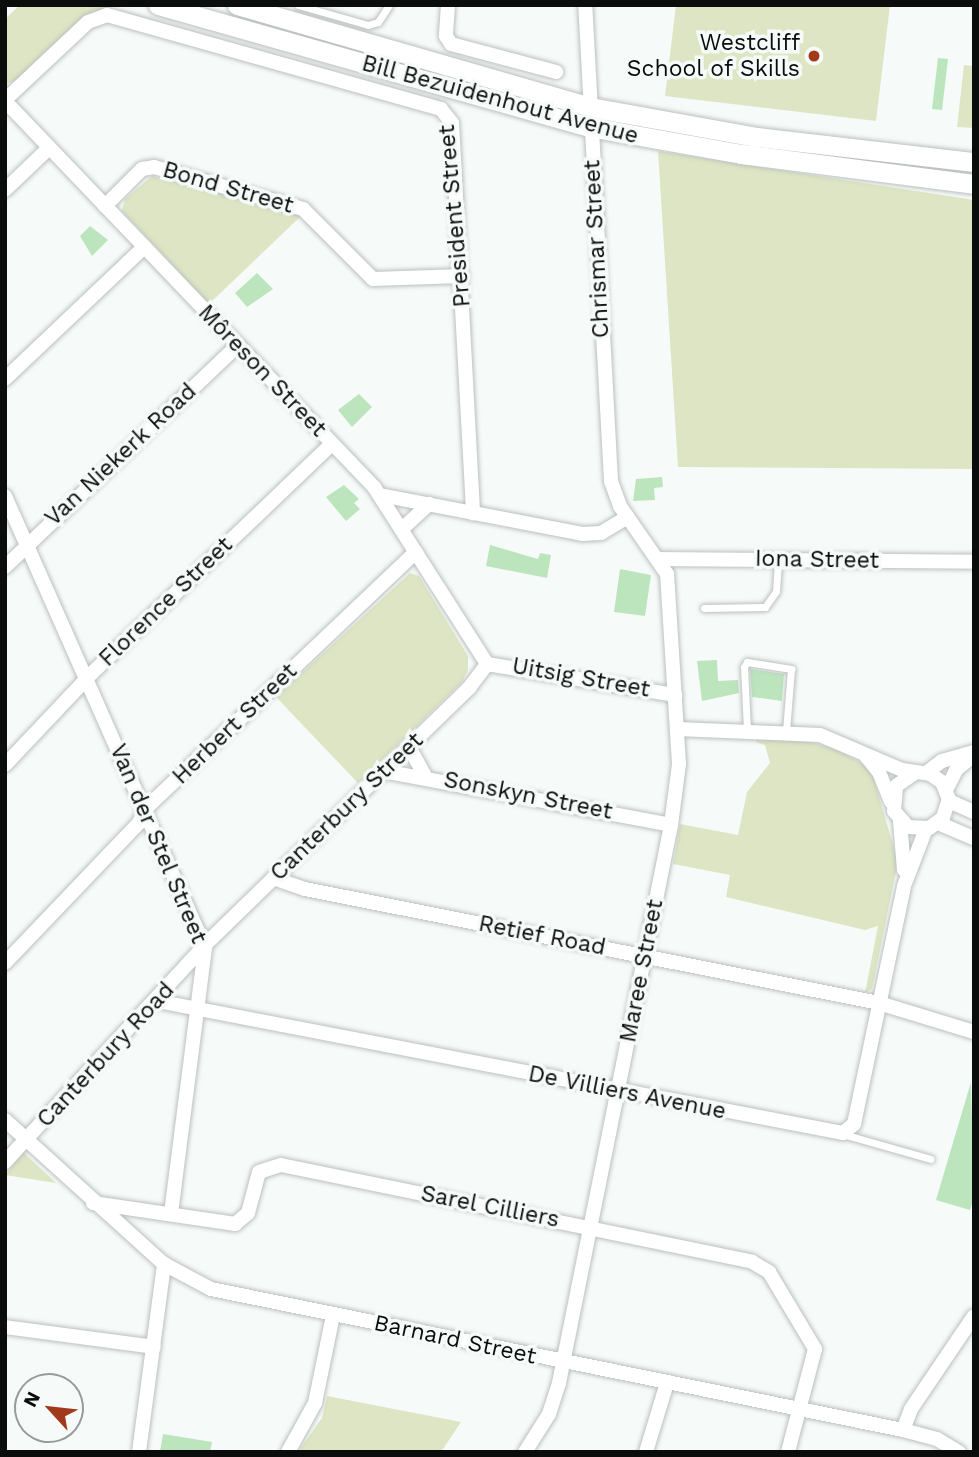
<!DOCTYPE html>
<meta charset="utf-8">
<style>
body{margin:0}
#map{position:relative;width:979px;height:1457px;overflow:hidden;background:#f6fbf9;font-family:"Work Sans",sans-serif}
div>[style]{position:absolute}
.green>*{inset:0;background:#dde5c4}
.building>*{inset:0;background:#bce4bd}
.roads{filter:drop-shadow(0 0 2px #bbc0be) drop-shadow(0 0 2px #bbc0be)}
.lane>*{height:7px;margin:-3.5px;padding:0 3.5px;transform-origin:3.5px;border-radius:3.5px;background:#fff}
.street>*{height:14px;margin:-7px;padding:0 7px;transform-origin:7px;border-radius:7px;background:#fff}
.secondary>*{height:19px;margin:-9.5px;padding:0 9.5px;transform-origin:9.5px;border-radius:9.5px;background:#fff}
.dots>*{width:19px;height:19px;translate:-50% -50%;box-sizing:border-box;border:4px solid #f6fbf9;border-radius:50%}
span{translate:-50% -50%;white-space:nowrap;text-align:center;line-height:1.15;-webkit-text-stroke:7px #f6fbf9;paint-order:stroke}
.poi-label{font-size:23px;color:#0b0c0c}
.right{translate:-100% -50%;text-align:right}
.street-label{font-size:23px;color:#0b0c0c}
.frame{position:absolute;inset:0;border:7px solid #0b0c0c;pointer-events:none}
.north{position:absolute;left:14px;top:1373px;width:70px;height:70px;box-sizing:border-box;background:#f6fbf9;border:2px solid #989b9a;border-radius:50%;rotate:297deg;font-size:19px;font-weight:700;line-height:28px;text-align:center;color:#0b0c0c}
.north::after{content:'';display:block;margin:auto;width:24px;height:32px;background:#a13a1a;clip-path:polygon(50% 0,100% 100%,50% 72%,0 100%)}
</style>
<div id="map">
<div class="green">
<div style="clip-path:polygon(20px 5px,107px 5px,107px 9px,84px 17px,16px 81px,5px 84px,5px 19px)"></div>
<div style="clip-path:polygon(676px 5px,890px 5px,876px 121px,665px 96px)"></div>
<div style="clip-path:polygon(964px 65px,974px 66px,974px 128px,957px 127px)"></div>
<div style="clip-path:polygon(658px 151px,974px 200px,974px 469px,678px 467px)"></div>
<div style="clip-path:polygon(152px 176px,268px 205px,301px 216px,209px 304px,122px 211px,125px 199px)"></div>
<div style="clip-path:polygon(410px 573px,419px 576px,468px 656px,468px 670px,462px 682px,358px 783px,276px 697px)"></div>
<div style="clip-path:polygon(757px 735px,804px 740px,838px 750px,866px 766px,873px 776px,898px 862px,872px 989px,865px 993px,878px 926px,865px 930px,726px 897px,730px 875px,673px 864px,680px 824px,738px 835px,747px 792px,770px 763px,765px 745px,756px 742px)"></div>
<div style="clip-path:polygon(23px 1152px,56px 1183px,5px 1175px)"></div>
<div style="clip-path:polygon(327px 1396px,461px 1422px,441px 1452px,305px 1452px,300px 1449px,322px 1418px)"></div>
</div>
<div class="building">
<div style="clip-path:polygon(938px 58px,948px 59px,942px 110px,932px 109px)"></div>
<div style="clip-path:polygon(90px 226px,108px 240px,92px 256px,80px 236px)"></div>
<div style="clip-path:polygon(257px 273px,273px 289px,247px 307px,235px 293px)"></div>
<div style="clip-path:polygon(359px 394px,372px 407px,352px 427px,338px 410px)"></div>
<div style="clip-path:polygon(662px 477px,663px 487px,654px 488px,655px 500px,633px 501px,636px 479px)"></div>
<div style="clip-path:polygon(344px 485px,359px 499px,354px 503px,360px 509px,346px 521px,326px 497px)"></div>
<div style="clip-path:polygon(490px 545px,538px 559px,540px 553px,551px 555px,547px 578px,486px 566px)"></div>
<div style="clip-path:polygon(620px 569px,651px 575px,645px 616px,614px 612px)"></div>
<div style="clip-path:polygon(717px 660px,718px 681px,738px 680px,739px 693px,702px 701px,697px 661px)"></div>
<div style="clip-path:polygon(750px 669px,784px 674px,782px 701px,752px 697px)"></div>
<div style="clip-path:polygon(971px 1082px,974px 1199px,970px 1210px,936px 1200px)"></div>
<div style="clip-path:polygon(163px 1434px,212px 1442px,210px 1452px,160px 1452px)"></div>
</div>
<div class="roads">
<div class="lane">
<div style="left:298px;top:5px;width:73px;rotate:15.9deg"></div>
<div style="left:368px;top:25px;width:10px;rotate:-17deg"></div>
<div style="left:378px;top:22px;width:20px;rotate:-57deg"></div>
<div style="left:704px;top:608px;width:61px;rotate:-0.9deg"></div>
<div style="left:765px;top:607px;width:19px;rotate:-55deg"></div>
<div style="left:776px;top:591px;width:31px;rotate:-86deg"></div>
<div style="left:747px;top:730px;width:63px;rotate:-92.7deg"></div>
<div style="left:744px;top:667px;width:6px;rotate:-59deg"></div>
<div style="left:747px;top:662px;width:45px;rotate:9deg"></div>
<div style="left:791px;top:669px;width:62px;rotate:94.6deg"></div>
<div style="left:843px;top:1134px;width:91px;rotate:15.9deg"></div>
</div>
<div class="street">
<div style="left:448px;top:5px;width:31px;rotate:94deg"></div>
<div style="left:446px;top:36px;width:9px;rotate:58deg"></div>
<div style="left:451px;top:44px;width:109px;rotate:14.9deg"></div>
<div style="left:5px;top:100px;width:114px;rotate:-43.2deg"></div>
<div style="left:88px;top:22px;width:20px;rotate:-20deg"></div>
<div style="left:107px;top:15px;width:347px;rotate:15.7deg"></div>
<div style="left:441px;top:109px;width:18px;rotate:52deg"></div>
<div style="left:452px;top:123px;width:391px;rotate:86.9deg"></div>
<div style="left:5px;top:101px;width:534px;rotate:46.29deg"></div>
<div style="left:374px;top:487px;width:210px;rotate:57.4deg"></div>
<div style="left:5px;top:190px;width:61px;rotate:-43.7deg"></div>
<div style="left:105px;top:206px;width:52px;rotate:-45deg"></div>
<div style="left:142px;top:169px;width:12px;rotate:-9deg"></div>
<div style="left:154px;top:167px;width:155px;rotate:15.7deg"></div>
<div style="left:303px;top:209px;width:99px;rotate:45deg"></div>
<div style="left:373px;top:279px;width:89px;rotate:-1.9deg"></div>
<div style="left:5px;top:379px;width:192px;rotate:-43.5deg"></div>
<div style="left:380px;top:495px;width:206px;rotate:10.9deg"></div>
<div style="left:582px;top:534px;width:19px;rotate:-3deg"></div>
<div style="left:601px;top:533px;width:31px;rotate:-31deg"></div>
<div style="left:5px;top:496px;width:494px;rotate:66.1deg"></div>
<div style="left:205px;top:948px;width:267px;rotate:97.3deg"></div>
<div style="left:402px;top:529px;width:37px;rotate:-43deg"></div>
<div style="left:660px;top:559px;width:314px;rotate:0.5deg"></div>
<div style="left:5px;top:567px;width:322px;rotate:-43.6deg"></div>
<div style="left:487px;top:664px;width:191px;rotate:9.4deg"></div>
<div style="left:678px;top:729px;width:142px;rotate:2.4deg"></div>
<div style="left:820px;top:735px;width:89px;rotate:23.1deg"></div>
<div style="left:902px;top:770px;width:28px;rotate:8deg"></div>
<div style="left:930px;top:774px;width:14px;rotate:34deg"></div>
<div style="left:942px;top:782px;width:18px;rotate:68deg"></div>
<div style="left:949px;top:799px;width:20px;rotate:108deg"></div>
<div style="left:943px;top:818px;width:17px;rotate:144deg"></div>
<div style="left:929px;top:828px;width:21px;rotate:-177deg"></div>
<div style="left:908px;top:827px;width:21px;rotate:-131deg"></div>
<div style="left:894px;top:811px;width:25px;rotate:-85deg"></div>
<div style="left:896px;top:786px;width:21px;rotate:-35deg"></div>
<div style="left:409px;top:747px;width:33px;rotate:61deg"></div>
<div style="left:866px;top:756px;width:21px;rotate:51deg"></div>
<div style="left:879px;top:772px;width:32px;rotate:68deg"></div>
<div style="left:5px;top:765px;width:127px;rotate:-46.6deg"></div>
<div style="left:92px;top:673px;width:332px;rotate:-43.7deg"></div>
<div style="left:383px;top:771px;width:293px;rotate:10.6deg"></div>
<div style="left:926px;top:773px;width:20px;rotate:-37deg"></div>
<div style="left:942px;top:761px;width:33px;rotate:-16deg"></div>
<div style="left:946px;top:790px;width:22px;rotate:-63deg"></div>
<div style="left:956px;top:770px;width:23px;rotate:-40deg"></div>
<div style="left:949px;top:801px;width:27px;rotate:24deg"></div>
<div style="left:900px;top:821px;width:49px;rotate:85.3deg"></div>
<div style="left:938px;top:823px;width:39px;rotate:23deg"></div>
<div style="left:273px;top:878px;width:34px;rotate:19deg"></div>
<div style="left:305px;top:889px;width:585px;rotate:11.23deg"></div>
<div style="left:879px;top:1003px;width:99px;rotate:17deg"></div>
<div style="left:5px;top:963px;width:194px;rotate:-46.3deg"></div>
<div style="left:139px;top:823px;width:15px;rotate:-67deg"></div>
<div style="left:145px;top:809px;width:373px;rotate:-43.5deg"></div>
<div style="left:157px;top:1001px;width:699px;rotate:10.89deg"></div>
<div style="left:843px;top:1133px;width:14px;rotate:-39deg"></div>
<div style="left:854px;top:1124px;width:243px;rotate:-78.1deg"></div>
<div style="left:904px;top:886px;width:61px;rotate:-68.9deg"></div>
<div style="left:5px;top:1120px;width:215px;rotate:42.2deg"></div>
<div style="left:164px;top:1264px;width:53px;rotate:28deg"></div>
<div style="left:211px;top:1289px;width:706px;rotate:11.52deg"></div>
<div style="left:903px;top:1430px;width:35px;rotate:15deg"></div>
<div style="left:937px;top:1439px;width:26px;rotate:31deg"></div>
<div style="left:5px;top:1162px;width:305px;rotate:-47.3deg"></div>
<div style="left:212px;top:938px;width:359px;rotate:-44.2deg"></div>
<div style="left:469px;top:688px;width:30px;rotate:-53deg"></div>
<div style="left:93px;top:1203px;width:144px;rotate:8.4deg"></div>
<div style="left:235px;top:1224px;width:17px;rotate:-40deg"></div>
<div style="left:248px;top:1213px;width:42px;rotate:-75deg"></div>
<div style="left:259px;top:1172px;width:23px;rotate:-18deg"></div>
<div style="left:281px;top:1165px;width:481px;rotate:11.6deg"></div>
<div style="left:752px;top:1262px;width:20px;rotate:30deg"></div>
<div style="left:769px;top:1272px;width:90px;rotate:59.1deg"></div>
<div style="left:815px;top:1349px;width:106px;rotate:104.7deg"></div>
<div style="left:5px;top:1327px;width:150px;rotate:7.6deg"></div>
<div style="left:903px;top:1430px;width:22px;rotate:-69deg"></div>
<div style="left:911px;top:1409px;width:112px;rotate:-55.9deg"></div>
<div style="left:139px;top:1452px;width:190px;rotate:-82.4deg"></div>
<div style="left:288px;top:1452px;width:56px;rotate:-61.1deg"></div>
<div style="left:315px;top:1403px;width:90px;rotate:-78.4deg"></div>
<div style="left:525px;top:1452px;width:45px;rotate:-57.7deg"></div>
<div style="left:549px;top:1414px;width:33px;rotate:-72deg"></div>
<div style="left:559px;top:1383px;width:569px;rotate:-78.65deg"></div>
<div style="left:671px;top:825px;width:62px;rotate:-82.5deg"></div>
<div style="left:679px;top:764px;width:190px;rotate:-93.6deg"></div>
<div style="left:667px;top:574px;width:83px;rotate:-124.7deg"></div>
<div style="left:620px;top:506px;width:27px;rotate:-110deg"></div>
<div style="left:611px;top:481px;width:477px;rotate:-93.1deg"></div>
<div style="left:646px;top:1452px;width:72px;rotate:-73.1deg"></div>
</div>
<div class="secondary">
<div style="left:158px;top:5px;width:449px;rotate:15.8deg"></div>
<div style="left:590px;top:127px;width:153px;rotate:10.1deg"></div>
<div style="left:741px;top:154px;width:235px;rotate:7.3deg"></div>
<div style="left:237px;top:5px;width:367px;rotate:16.1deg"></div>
<div style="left:590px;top:107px;width:170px;rotate:10.2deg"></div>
<div style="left:757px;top:137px;width:218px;rotate:6.6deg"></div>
</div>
</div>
<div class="dots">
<div style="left:814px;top:56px;background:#a13a1a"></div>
</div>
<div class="poi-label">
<span class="right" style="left:800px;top:56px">Westcliff<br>School of Skills</span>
</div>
<div class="street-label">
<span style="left:500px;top:100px;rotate:15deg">Bill Bezuidenhout Avenue</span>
<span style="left:228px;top:188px;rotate:16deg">Bond Street</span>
<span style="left:455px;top:216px;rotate:-95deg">President Street</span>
<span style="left:597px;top:249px;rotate:-93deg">Chrismar Street</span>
<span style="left:262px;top:371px;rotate:46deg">Môreson Street</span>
<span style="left:121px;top:455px;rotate:-43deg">Van Niekerk Road</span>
<span style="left:817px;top:560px;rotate:1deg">Iona Street</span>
<span style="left:166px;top:602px;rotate:-44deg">Florence Street</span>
<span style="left:581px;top:678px;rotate:10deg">Uitsig Street</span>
<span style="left:235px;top:724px;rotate:-44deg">Herbert Street</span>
<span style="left:528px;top:796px;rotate:11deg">Sonskyn Street</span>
<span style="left:347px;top:807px;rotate:-44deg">Canterbury Street</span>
<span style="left:158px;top:844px;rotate:67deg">Van der Stel Street</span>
<span style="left:542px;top:936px;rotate:11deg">Retief Road</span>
<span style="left:642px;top:971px;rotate:-79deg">Maree Street</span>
<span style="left:106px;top:1055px;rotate:-47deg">Canterbury Road</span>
<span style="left:627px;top:1093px;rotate:11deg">De Villiers Avenue</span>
<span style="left:490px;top:1207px;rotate:11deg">Sarel Cilliers</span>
<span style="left:455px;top:1340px;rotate:12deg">Barnard Street</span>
</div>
<div class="frame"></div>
<div class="north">N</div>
</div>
